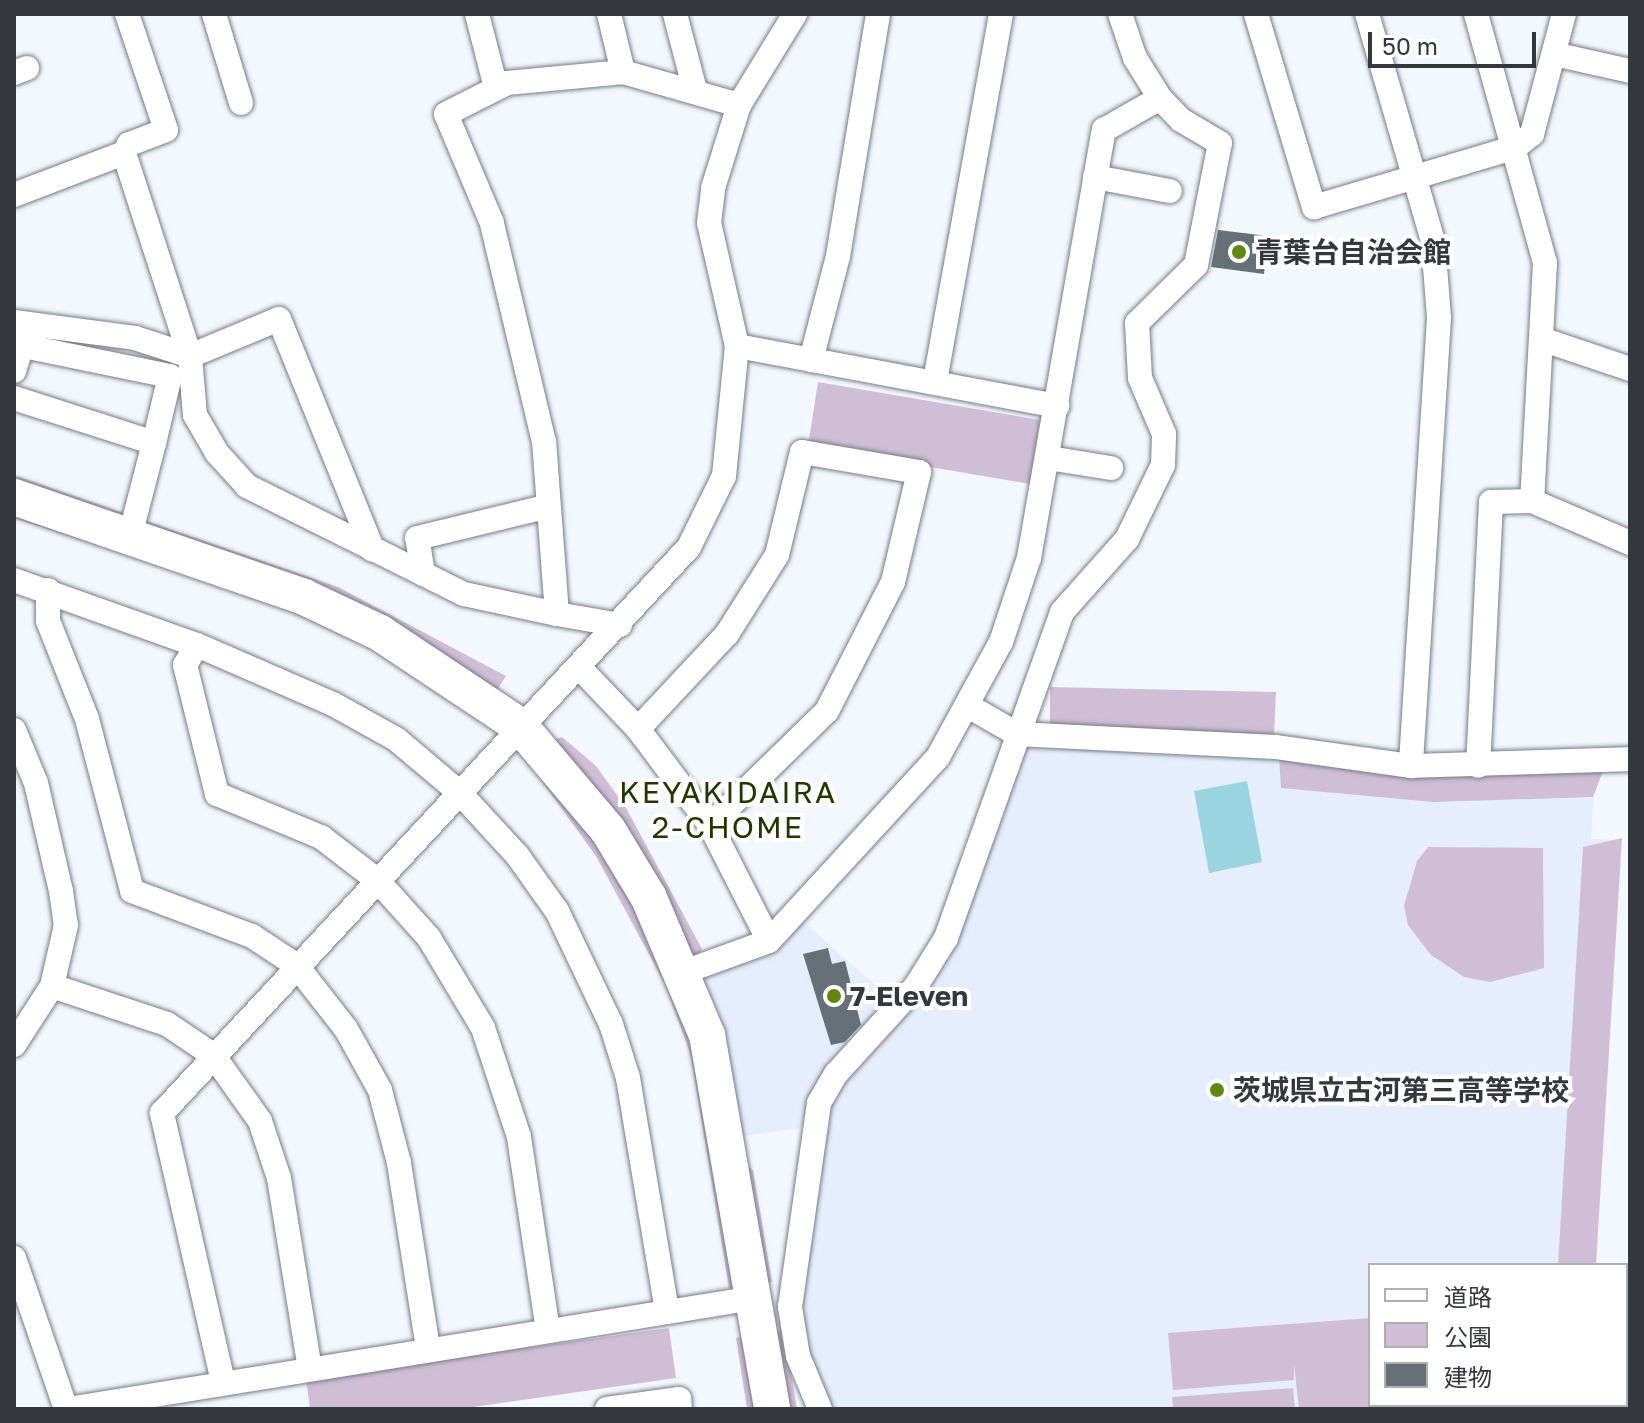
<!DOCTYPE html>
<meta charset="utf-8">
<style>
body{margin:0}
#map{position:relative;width:1644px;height:1423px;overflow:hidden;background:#f3f7fe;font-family:"Golos Text","Noto Sans JP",sans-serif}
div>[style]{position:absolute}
.built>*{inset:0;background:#e6eefd}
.green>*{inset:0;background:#d0bed6}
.water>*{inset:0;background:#9ad4de}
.building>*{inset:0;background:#657077}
.roads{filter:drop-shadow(0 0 2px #767c86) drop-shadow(0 0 2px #767c86)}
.street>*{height:24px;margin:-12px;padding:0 12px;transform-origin:12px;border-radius:12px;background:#fff}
.secondary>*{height:36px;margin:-18px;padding:0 18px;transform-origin:18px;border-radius:18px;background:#fff}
.dots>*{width:22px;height:22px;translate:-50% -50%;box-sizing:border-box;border:4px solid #fff;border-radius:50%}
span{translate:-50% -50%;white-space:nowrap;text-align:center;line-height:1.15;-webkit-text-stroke:8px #fff;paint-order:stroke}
.poi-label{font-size:28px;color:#34373b;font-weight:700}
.left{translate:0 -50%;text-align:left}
.neighbourhood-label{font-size:30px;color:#243700;letter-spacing:2px}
.frame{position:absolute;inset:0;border:16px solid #34373b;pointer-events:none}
.legend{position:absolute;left:1368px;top:1263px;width:260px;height:144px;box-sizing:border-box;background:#fff;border:2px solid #aeafb1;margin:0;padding:10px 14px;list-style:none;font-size:24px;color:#34373b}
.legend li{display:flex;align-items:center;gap:16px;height:40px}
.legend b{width:40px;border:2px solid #aeafb1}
.scale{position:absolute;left:1368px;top:32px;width:168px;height:36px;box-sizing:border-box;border:4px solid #34373b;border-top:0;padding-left:10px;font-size:24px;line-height:28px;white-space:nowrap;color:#34373b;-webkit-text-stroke:6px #fff;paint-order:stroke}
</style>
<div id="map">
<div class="built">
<div style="clip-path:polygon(1023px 743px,1595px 771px,1591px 839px,1613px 840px,1583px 1265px,1370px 1265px,1370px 1405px,1574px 1409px,830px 1409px,807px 1348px,801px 1287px,826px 1108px,849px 1072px,918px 998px)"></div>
<div style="clip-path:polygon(799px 918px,890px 998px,808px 1106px,799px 1128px,737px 1137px,689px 974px)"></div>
</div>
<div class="green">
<div style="clip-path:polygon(818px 382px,1040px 420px,1030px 484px,808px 446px)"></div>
<div style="clip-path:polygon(14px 475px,338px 587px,506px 676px,478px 718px,401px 663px,271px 602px,14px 518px)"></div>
<div style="clip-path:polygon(1050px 687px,1276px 692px,1274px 737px,1050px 730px)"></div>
<div style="clip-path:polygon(562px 737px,596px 766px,625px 806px,702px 949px,682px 989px,723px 1148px,753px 1170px,772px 1282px,729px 1288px,691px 1056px,665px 984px,596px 856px,520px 751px)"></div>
<div style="clip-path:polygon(1279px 756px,1603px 771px,1593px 797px,1433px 802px,1281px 788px)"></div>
<div style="clip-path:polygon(1622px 838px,1596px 1265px,1558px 1265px,1583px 847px)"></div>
<div style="clip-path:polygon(1428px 847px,1543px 848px,1544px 968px,1490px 982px,1464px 977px,1431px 955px,1408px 925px,1404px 906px,1417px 861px)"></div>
<div style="clip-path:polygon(1370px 1318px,1370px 1405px,1419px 1409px,1299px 1409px,1294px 1364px,1294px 1380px,1173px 1390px,1168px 1333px)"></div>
<div style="clip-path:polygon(669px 1328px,676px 1378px,460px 1409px,310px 1409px,306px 1379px)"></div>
<div style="clip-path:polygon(784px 1330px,797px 1409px,747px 1409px,736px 1338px)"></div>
<div style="clip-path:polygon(1293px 1388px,1295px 1409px,1173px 1409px,1172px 1397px)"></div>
</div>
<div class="water">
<div style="clip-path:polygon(1247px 781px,1262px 862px,1209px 873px,1194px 791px)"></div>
</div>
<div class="building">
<div style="clip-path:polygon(1218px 230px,1268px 236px,1264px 274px,1211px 267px)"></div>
<div style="clip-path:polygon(828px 948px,832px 964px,845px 961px,861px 1025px,845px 1042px,831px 1045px,803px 954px)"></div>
</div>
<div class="roads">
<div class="street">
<div style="left:127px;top:14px;width:122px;rotate:71.4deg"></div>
<div style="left:166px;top:130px;width:40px;rotate:159deg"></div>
<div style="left:129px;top:144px;width:10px;rotate:119deg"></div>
<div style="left:124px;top:153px;width:213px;rotate:72deg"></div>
<div style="left:190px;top:356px;width:59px;rotate:85.2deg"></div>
<div style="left:195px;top:415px;width:44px;rotate:59.9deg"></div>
<div style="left:217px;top:453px;width:45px;rotate:47.7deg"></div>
<div style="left:247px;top:486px;width:242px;rotate:26.5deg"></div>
<div style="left:464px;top:594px;width:95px;rotate:12.1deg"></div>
<div style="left:557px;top:614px;width:172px;rotate:-94.3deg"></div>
<div style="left:544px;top:442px;width:225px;rotate:-103.4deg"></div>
<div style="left:492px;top:223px;width:118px;rotate:-112.9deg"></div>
<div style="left:446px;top:114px;width:68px;rotate:-26.9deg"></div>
<div style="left:507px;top:83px;width:117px;rotate:-5.4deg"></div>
<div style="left:623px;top:72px;width:121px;rotate:15.9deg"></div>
<div style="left:214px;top:14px;width:93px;rotate:73.1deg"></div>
<div style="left:477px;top:14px;width:76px;rotate:75.6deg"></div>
<div style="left:609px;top:14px;width:60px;rotate:76.4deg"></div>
<div style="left:675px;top:14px;width:79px;rotate:75.3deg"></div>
<div style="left:1256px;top:14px;width:202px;rotate:73.3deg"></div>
<div style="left:1314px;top:207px;width:211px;rotate:-16.5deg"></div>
<div style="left:1516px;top:147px;width:21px;rotate:-39deg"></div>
<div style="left:1532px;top:134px;width:124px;rotate:-75.1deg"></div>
<div style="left:1367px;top:14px;width:236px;rotate:73.8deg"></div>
<div style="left:1433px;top:241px;width:77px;rotate:85.5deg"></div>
<div style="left:1439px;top:318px;width:449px;rotate:93.6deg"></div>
<div style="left:1411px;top:766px;width:219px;rotate:-1.8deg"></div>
<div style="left:1476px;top:14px;width:258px;rotate:74.5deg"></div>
<div style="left:1545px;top:263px;width:238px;rotate:93.1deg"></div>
<div style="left:1532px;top:501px;width:41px;rotate:178.6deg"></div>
<div style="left:1491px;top:502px;width:264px;rotate:92.8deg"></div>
<div style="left:1554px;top:54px;width:78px;rotate:12.6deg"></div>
<div style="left:14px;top:73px;width:14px;rotate:-21deg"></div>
<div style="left:1095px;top:177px;width:76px;rotate:10.6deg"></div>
<div style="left:14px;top:195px;width:118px;rotate:-20.9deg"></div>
<div style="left:14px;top:322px;width:122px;rotate:7.5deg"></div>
<div style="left:135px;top:338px;width:58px;rotate:18.1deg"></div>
<div style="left:190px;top:356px;width:96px;rotate:-22.6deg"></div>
<div style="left:279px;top:319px;width:249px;rotate:67.9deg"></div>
<div style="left:1544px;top:340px;width:91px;rotate:18.6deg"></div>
<div style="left:14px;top:344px;width:159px;rotate:11.6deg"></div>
<div style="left:170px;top:376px;width:69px;rotate:103.4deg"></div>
<div style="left:737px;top:346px;width:326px;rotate:10.6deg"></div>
<div style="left:811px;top:360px;width:107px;rotate:-75.4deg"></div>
<div style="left:838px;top:256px;width:245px;rotate:-80.6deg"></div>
<div style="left:14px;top:371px;width:28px;rotate:-73deg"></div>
<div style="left:935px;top:381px;width:373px;rotate:-79.8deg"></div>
<div style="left:14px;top:398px;width:147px;rotate:17.8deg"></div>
<div style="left:154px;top:443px;width:96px;rotate:104.5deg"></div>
<div style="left:1049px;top:458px;width:63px;rotate:9.2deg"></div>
<div style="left:1532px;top:501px;width:107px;rotate:23.2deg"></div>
<div style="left:423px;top:574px;width:36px;rotate:-99deg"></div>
<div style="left:417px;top:538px;width:132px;rotate:-13.6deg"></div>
<div style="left:14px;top:580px;width:194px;rotate:19.6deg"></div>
<div style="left:197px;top:645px;width:148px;rotate:23.5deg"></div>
<div style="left:333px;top:704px;width:72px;rotate:29.1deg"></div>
<div style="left:396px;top:739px;width:82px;rotate:40.1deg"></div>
<div style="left:459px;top:792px;width:86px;rotate:47.4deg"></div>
<div style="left:517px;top:855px;width:69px;rotate:54.5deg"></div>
<div style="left:557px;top:911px;width:125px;rotate:64.5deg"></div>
<div style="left:611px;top:1024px;width:57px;rotate:72.5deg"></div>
<div style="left:628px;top:1078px;width:237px;rotate:80.5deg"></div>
<div style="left:48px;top:590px;width:31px;rotate:90deg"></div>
<div style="left:48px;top:621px;width:105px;rotate:68.3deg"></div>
<div style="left:87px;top:719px;width:178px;rotate:75.3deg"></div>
<div style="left:132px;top:891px;width:128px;rotate:20.6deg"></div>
<div style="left:252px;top:936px;width:53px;rotate:33.4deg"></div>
<div style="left:296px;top:965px;width:81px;rotate:52deg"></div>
<div style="left:346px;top:1029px;width:70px;rotate:60.9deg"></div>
<div style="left:380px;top:1090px;width:75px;rotate:75.4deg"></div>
<div style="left:399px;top:1163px;width:187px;rotate:81.1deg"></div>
<div style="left:557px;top:614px;width:64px;rotate:9.9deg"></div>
<div style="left:197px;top:645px;width:23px;rotate:121deg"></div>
<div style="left:185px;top:665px;width:133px;rotate:76.1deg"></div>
<div style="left:217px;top:794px;width:113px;rotate:22.5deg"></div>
<div style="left:321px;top:837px;width:71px;rotate:37.5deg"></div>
<div style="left:377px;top:880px;width:78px;rotate:48.1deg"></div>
<div style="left:429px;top:938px;width:105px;rotate:59deg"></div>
<div style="left:483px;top:1028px;width:115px;rotate:71.7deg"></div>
<div style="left:519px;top:1137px;width:196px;rotate:81.5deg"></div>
<div style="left:579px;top:667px;width:86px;rotate:46.4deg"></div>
<div style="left:638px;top:729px;width:120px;rotate:53.1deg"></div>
<div style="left:710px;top:825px;width:130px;rotate:63deg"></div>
<div style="left:970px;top:707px;width:54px;rotate:29.9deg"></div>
<div style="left:1017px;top:734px;width:259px;rotate:2.9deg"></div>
<div style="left:1276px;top:747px;width:136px;rotate:8deg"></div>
<div style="left:638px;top:729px;width:130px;rotate:-46.9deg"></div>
<div style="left:727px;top:634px;width:93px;rotate:-57.7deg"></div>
<div style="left:777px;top:555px;width:106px;rotate:-76.4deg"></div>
<div style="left:802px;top:452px;width:119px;rotate:9.7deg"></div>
<div style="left:919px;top:472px;width:113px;rotate:103.3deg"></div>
<div style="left:893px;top:582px;width:145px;rotate:117.1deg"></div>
<div style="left:827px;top:711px;width:163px;rotate:135.7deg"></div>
<div style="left:14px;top:730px;width:57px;rotate:67.5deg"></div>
<div style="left:36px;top:783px;width:111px;rotate:77deg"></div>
<div style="left:61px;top:891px;width:34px;rotate:82deg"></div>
<div style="left:66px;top:925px;width:63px;rotate:102.9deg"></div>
<div style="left:52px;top:986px;width:121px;rotate:18.3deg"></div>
<div style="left:167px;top:1024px;width:55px;rotate:34deg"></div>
<div style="left:213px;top:1055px;width:81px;rotate:54.5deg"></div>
<div style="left:260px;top:1121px;width:60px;rotate:71.6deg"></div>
<div style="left:279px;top:1178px;width:193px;rotate:80.8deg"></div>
<div style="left:684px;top:972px;width:90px;rotate:-20deg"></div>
<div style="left:769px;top:941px;width:250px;rotate:-47.4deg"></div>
<div style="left:938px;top:757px;width:131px;rotate:-61.3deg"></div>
<div style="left:1001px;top:642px;width:89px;rotate:-71.6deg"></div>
<div style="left:1029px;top:558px;width:435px;rotate:-80.1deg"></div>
<div style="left:1104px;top:130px;width:64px;rotate:-29.7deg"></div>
<div style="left:1160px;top:98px;width:47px;rotate:-122deg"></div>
<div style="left:1135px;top:58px;width:46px;rotate:-108.8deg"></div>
<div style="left:14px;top:1045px;width:70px;rotate:-57.2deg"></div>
<div style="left:14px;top:1258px;width:160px;rotate:71deg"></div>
<div style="left:223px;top:1382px;width:276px;rotate:-102.8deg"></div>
<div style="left:162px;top:1113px;width:773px;rotate:-47.04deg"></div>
<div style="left:689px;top:547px;width:79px;rotate:-63.8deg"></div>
<div style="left:724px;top:476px;width:131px;rotate:-84.3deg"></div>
<div style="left:737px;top:346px;width:126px;rotate:-102.8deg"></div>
<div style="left:709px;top:223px;width:35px;rotate:-83deg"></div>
<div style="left:713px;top:188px;width:87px;rotate:-72.6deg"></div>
<div style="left:739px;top:105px;width:107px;rotate:-58.4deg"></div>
<div style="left:68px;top:1409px;width:695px;rotate:-9.19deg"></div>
<div style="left:607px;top:1409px;width:73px;rotate:-7.9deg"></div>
<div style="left:679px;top:1399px;width:10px;rotate:84deg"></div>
<div style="left:820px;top:1409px;width:57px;rotate:-112.5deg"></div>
<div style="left:798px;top:1356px;width:50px;rotate:-99.3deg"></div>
<div style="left:790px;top:1307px;width:206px;rotate:-81.9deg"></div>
<div style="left:819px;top:1103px;width:34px;rotate:-60deg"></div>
<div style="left:836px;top:1074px;width:119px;rotate:-47.7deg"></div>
<div style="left:916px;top:986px;width:57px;rotate:-58deg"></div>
<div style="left:946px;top:938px;width:346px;rotate:-70.4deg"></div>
<div style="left:1062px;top:612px;width:98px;rotate:-48.3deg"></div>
<div style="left:1127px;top:539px;width:82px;rotate:-64.1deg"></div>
<div style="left:1163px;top:465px;width:31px;rotate:-88deg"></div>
<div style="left:1164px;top:434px;width:61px;rotate:-113.2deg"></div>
<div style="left:1140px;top:378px;width:55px;rotate:-93.1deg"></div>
<div style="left:1137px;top:323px;width:83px;rotate:-44.5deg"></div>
<div style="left:1196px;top:265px;width:124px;rotate:-78.9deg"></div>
<div style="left:1220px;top:143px;width:45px;rotate:-149.5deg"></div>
<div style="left:1181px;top:120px;width:30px;rotate:-134deg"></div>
</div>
<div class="secondary">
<div style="left:14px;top:497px;width:307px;rotate:19deg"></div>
<div style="left:304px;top:597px;width:84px;rotate:25.3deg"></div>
<div style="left:380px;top:633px;width:168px;rotate:33.6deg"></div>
<div style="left:520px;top:726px;width:136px;rotate:49.8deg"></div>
<div style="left:608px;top:830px;width:79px;rotate:58.9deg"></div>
<div style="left:649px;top:898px;width:149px;rotate:67.1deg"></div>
<div style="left:707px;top:1035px;width:380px;rotate:80.1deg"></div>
</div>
</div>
<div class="dots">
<div style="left:1239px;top:252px;background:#608710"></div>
<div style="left:834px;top:996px;background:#608710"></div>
<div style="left:1217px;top:1090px;background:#608710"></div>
</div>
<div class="poi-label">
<span class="left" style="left:1255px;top:252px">青葉台自治会館</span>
<span class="left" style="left:850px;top:996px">7-Eleven</span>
<span class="left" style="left:1233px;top:1090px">茨城県立古河第三高等学校</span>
</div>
<div class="neighbourhood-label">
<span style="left:728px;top:809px">KEYAKIDAIRA<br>2-CHOME</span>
</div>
<div class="frame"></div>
<ul class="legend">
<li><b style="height:10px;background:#fff"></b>道路</li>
<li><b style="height:22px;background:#d0bed6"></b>公園</li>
<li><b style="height:22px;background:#657077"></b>建物</li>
</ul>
<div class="scale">50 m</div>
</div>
